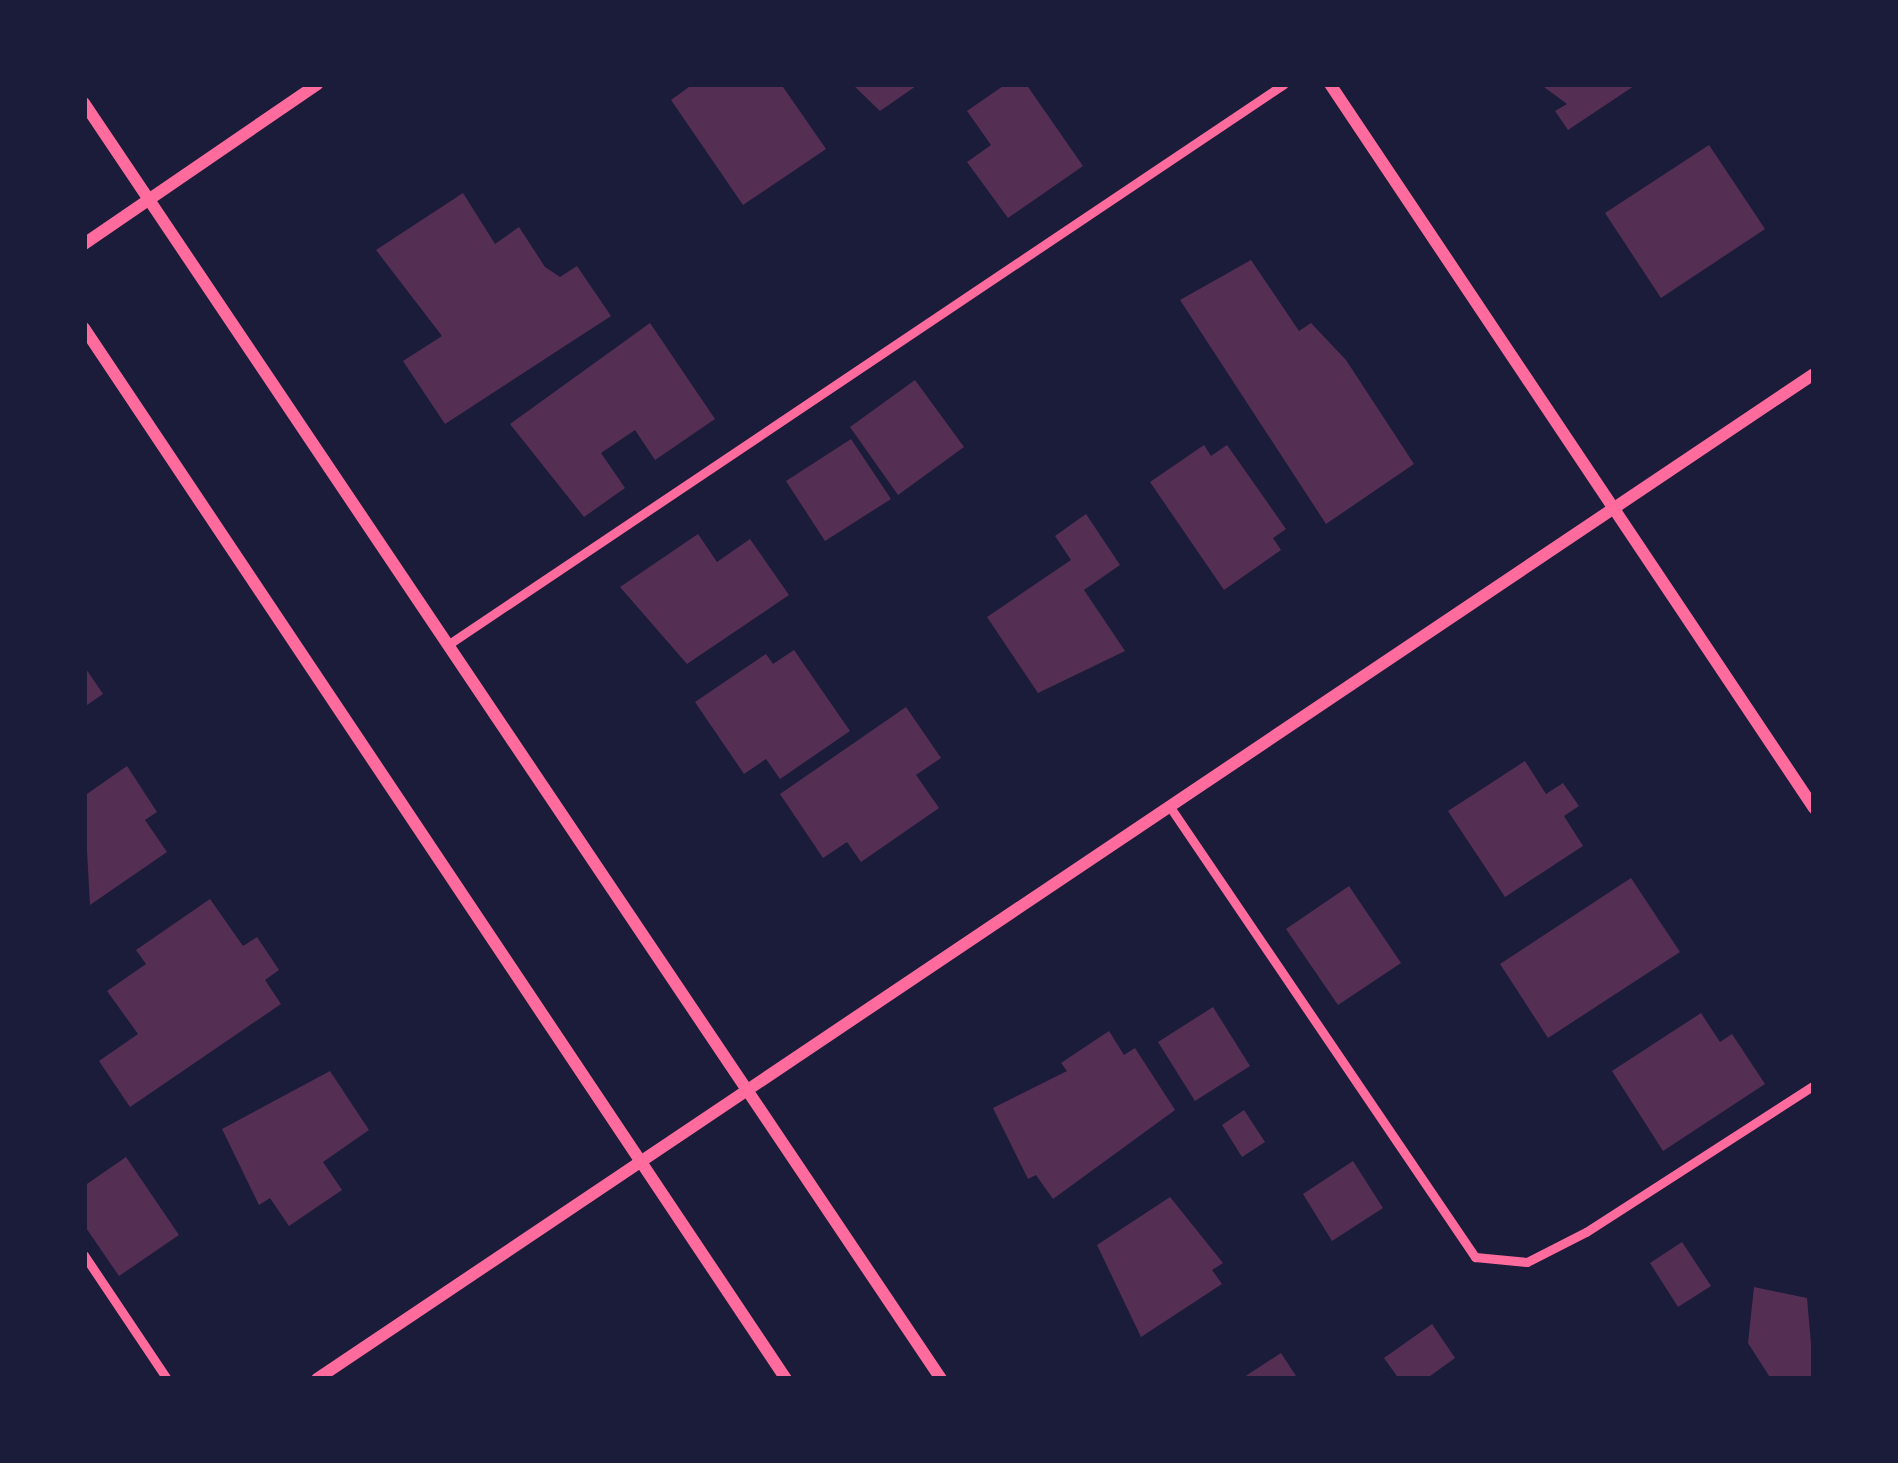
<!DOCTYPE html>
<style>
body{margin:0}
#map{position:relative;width:1898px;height:1463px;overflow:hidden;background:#1b1b3a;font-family:"Roboto Condensed",sans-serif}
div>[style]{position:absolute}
.building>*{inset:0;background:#542f53}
.service>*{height:9px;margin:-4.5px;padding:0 4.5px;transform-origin:4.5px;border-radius:4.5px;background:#ff6b9d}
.minor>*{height:12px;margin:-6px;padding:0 6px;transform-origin:6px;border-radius:6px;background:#ff6b9d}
span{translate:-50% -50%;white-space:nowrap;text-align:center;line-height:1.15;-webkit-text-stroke:12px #1b1b3a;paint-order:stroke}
.frame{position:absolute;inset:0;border:87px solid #1b1b3a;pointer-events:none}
</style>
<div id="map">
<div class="building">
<div style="clip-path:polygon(693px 84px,781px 84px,826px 149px,743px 205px,671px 100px)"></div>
<div style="clip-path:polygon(852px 84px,919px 84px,880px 111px)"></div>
<div style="clip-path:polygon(1006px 84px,1026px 84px,1083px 166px,1008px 218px,967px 162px,991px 145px,967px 111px)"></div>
<div style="clip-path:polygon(1540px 84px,1637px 84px,1568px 130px,1555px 111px,1567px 104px)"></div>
<div style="clip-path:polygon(1709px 145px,1765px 229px,1661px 298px,1605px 213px)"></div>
<div style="clip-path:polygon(463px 193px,495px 244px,519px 227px,545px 267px,560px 277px,577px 266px,611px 316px,445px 424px,403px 361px,442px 336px,376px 250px)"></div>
<div style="clip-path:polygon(1251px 260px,1299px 331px,1311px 323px,1346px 360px,1414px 464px,1326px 524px,1180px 300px)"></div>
<div style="clip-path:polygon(650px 323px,715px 419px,655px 460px,635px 430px,601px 453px,625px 488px,584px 517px,510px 424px)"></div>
<div style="clip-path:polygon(915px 380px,964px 447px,898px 495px,850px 427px)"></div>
<div style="clip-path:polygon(851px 439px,891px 499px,825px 541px,786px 481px)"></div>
<div style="clip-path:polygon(1204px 445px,1211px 456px,1227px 445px,1286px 529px,1273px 538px,1281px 550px,1224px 590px,1150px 482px)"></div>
<div style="clip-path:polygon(1086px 514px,1120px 565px,1084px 590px,1125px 651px,1038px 693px,987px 617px,1071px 560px,1055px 536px)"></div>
<div style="clip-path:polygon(698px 534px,717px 562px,750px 539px,789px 595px,687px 664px,620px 587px)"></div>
<div style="clip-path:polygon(794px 650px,850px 731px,780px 779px,766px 759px,744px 774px,695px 702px,766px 654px,773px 664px)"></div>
<div style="clip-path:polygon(84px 666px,103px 694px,84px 707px)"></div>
<div style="clip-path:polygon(906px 707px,941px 758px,916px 775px,939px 808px,861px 862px,847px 842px,823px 858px,780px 794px)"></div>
<div style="clip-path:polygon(1525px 761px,1546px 794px,1563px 783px,1579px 806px,1564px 816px,1583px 846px,1505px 897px,1448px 811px)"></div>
<div style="clip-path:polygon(127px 766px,157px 812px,145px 820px,167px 852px,90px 905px,84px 796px)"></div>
<div style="clip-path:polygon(1631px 878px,1680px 952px,1548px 1038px,1500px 964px)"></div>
<div style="clip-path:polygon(1349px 886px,1401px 963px,1338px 1005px,1286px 929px)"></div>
<div style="clip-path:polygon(210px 899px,243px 946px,257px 937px,279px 970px,265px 980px,281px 1004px,130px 1107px,99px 1061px,138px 1034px,107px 991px,146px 964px,136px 950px)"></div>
<div style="clip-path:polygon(1213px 1007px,1250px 1066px,1195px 1101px,1158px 1042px)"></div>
<div style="clip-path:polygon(1701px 1013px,1720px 1042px,1732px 1034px,1765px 1084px,1663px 1151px,1612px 1071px)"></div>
<div style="clip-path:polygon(1109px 1031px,1124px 1055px,1135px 1048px,1175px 1110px,1053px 1199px,1036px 1175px,1028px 1179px,993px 1108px,1067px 1071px,1061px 1063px)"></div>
<div style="clip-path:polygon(330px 1071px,369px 1130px,323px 1162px,342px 1190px,289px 1226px,270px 1198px,259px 1205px,222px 1129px)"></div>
<div style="clip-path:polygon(1244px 1110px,1265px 1142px,1242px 1157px,1222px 1125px)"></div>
<div style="clip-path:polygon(126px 1157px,179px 1235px,119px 1276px,84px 1225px,84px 1186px)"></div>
<div style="clip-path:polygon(1353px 1161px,1383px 1208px,1332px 1241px,1303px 1194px)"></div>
<div style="clip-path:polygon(1170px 1197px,1223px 1263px,1212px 1270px,1222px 1284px,1141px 1337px,1097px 1245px)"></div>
<div style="clip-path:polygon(1682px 1242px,1711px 1286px,1678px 1307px,1650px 1263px)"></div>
<div style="clip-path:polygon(1754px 1287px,1807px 1298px,1814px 1379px,1771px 1379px,1748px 1343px)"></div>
<div style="clip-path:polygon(1432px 1324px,1455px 1358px,1426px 1379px,1399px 1379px,1384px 1358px)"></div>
<div style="clip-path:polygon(1281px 1353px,1298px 1379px,1241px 1379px)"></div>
</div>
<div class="service">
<div style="left:449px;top:644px;width:1005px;rotate:-33.85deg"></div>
<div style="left:1170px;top:807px;width:544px;rotate:55.87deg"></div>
<div style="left:1475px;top:1257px;width:52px;rotate:5.5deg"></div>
<div style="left:1527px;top:1262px;width:66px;rotate:-27deg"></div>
<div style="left:1586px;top:1232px;width:271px;rotate:-32.8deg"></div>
<div style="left:84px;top:1255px;width:149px;rotate:56.2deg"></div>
</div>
<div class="minor">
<div style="left:1330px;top:84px;width:871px;rotate:56.24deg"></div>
<div style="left:84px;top:103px;width:1537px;rotate:56.11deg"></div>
<div style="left:84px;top:244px;width:283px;rotate:-34.4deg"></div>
<div style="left:84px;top:328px;width:1264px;rotate:56.26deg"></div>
<div style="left:317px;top:1379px;width:1803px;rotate:-33.88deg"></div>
</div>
<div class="frame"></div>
</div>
